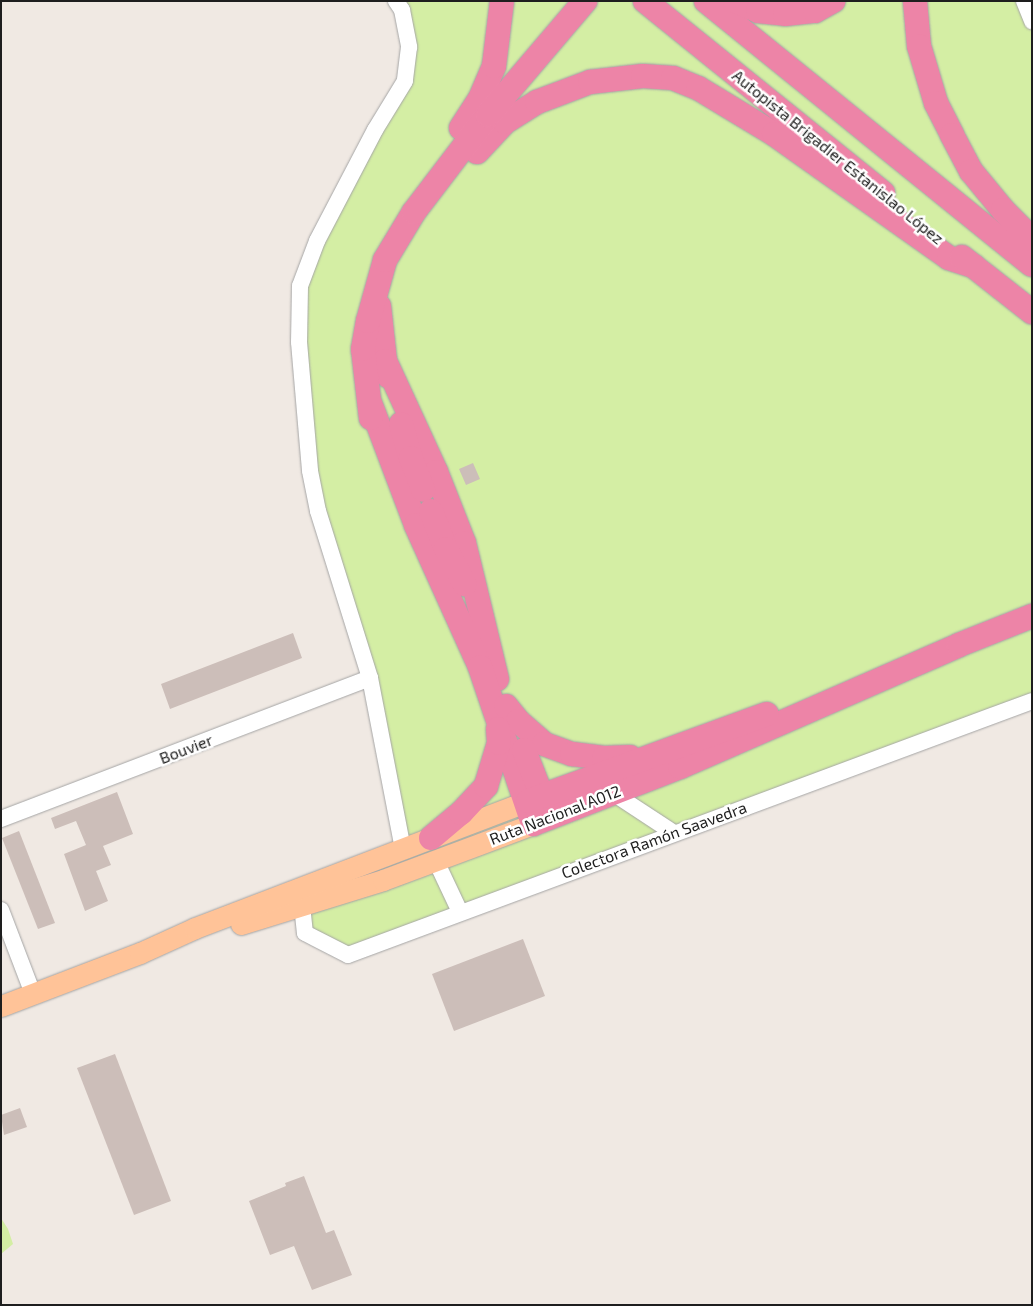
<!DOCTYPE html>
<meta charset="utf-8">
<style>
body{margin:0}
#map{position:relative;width:1033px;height:1306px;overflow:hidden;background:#f0e9e3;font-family:"Exo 2",sans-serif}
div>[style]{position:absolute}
.grass>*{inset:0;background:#d4eea4}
.building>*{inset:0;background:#ccbeb9}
.roads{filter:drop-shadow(0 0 1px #a5a5a5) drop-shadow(0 0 1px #a5a5a5)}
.minor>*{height:16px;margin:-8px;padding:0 8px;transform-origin:8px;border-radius:8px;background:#fff}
.major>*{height:21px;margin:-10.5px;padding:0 10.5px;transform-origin:10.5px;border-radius:10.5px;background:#ffc398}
.highway>*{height:24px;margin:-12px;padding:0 12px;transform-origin:12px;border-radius:12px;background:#ed84a7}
span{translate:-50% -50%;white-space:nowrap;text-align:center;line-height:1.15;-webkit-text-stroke:5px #fff;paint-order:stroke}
.street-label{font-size:16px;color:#1e1e1e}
.frame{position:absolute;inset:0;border:2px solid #1e1e1e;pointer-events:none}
</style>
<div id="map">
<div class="grass">
<div style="clip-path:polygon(396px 1px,1024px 1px,1032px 21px,1032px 701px,348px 955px,305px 933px,302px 905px,403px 849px,370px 678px,318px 511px,300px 286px,405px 81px)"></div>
<div style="clip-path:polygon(1px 1218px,8px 1229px,13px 1244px,1px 1254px)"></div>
</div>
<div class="building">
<div style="clip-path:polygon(473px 463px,480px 479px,466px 485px,459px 469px)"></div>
<div style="clip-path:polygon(293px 633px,302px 658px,170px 709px,161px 684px)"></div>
<div style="clip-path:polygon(117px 792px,133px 834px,103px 846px,111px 865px,96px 871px,108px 901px,85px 911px,64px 854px,86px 845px,76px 821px,55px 829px,51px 818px)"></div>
<div style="clip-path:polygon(19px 831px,55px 923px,38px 929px,2px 838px)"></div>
<div style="clip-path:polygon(523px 939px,545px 996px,454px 1031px,432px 974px)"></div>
<div style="clip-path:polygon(115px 1054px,171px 1201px,134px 1215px,77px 1068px)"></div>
<div style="clip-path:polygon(20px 1108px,27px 1127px,4px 1135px,1px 1115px)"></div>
<div style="clip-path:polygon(304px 1176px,326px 1233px,334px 1230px,352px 1275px,312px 1290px,294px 1246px,270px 1255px,249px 1201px,286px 1186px,285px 1183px)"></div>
</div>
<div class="roads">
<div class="minor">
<div style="left:396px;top:1px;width:11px;rotate:56deg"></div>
<div style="left:402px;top:10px;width:38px;rotate:79deg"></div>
<div style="left:409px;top:47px;width:34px;rotate:97deg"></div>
<div style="left:405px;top:81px;width:57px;rotate:121.5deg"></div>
<div style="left:375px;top:130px;width:125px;rotate:117.6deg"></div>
<div style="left:317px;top:241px;width:48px;rotate:110.7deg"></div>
<div style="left:300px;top:286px;width:56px;rotate:91deg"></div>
<div style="left:299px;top:342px;width:129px;rotate:85.1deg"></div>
<div style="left:310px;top:471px;width:41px;rotate:78.7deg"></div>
<div style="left:318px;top:511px;width:175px;rotate:72.7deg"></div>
<div style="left:370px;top:678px;width:174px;rotate:79.1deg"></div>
<div style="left:1024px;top:1px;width:22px;rotate:68deg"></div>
<div style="left:613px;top:793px;width:73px;rotate:33.3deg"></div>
<div style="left:1px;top:819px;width:395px;rotate:-20.9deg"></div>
<div style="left:436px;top:861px;width:56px;rotate:64.8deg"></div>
<div style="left:302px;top:905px;width:28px;rotate:84deg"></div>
<div style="left:305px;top:933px;width:48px;rotate:27.1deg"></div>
<div style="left:348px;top:955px;width:730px;rotate:-20.37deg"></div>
<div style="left:1px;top:910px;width:90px;rotate:69.1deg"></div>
</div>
<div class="major">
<div style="left:241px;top:924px;width:149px;rotate:-17.2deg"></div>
<div style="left:383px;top:880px;width:160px;rotate:-20.5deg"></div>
<div style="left:1px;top:1006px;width:149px;rotate:-20.9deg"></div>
<div style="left:140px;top:953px;width:60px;rotate:-24.4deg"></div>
<div style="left:195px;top:928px;width:353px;rotate:-20.9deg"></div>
</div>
<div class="highway">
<div style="left:645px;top:1px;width:306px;rotate:38.9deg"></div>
<div style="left:706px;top:1px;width:419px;rotate:39deg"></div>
<div style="left:735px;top:1px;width:25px;rotate:23deg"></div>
<div style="left:758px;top:11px;width:27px;rotate:6deg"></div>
<div style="left:785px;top:14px;width:30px;rotate:-6deg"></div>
<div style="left:815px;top:11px;width:21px;rotate:-29deg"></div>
<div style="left:915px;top:1px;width:45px;rotate:84.9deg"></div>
<div style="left:919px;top:46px;width:59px;rotate:73.4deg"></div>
<div style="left:936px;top:103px;width:36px;rotate:63deg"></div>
<div style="left:952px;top:135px;width:41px;rotate:62.2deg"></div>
<div style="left:971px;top:171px;width:50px;rotate:50.6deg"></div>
<div style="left:1003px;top:210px;width:41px;rotate:45deg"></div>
<div style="left:461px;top:128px;width:35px;rotate:-57deg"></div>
<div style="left:480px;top:99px;width:36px;rotate:-67deg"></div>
<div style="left:494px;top:66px;width:65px;rotate:-83deg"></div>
<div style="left:477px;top:152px;width:41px;rotate:-47deg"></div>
<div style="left:505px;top:122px;width:38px;rotate:-32deg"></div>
<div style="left:537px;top:102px;width:57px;rotate:-20.7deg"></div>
<div style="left:590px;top:82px;width:53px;rotate:-6.5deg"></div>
<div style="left:643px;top:76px;width:30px;rotate:4deg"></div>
<div style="left:673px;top:78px;width:27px;rotate:22deg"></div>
<div style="left:698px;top:88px;width:89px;rotate:31.2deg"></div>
<div style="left:774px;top:134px;width:214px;rotate:35.3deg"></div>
<div style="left:949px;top:258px;width:26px;rotate:18deg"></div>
<div style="left:962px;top:257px;width:89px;rotate:38.2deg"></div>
<div style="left:379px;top:306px;width:55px;rotate:83.8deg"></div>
<div style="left:385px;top:361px;width:16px;rotate:76deg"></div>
<div style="left:385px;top:361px;width:122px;rotate:65.3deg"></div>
<div style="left:436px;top:472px;width:76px;rotate:68.5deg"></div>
<div style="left:464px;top:543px;width:140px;rotate:76.4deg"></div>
<div style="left:370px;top:403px;width:130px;rotate:69.3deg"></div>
<div style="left:416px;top:525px;width:156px;rotate:65.7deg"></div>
<div style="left:480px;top:667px;width:166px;rotate:71.3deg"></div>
<div style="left:533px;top:824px;width:158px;rotate:-21.2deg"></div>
<div style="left:680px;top:767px;width:305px;rotate:-23.6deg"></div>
<div style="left:959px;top:645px;width:79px;rotate:-21.7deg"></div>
<div style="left:371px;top:418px;width:69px;rotate:-96.6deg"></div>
<div style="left:363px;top:349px;width:28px;rotate:-80deg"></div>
<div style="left:368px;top:321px;width:63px;rotate:-74.4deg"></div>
<div style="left:385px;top:260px;width:56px;rotate:-58.9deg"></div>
<div style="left:414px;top:212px;width:122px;rotate:-52.7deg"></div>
<div style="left:488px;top:115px;width:150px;rotate:-49.6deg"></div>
<div style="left:401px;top:424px;width:35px;rotate:74deg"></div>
<div style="left:411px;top:458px;width:34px;rotate:69deg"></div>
<div style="left:431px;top:511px;width:41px;rotate:68.5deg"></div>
<div style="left:446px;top:549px;width:40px;rotate:62deg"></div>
<div style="left:506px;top:706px;width:19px;rotate:51deg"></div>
<div style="left:518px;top:721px;width:35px;rotate:41deg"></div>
<div style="left:544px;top:744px;width:30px;rotate:20deg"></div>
<div style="left:572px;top:754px;width:32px;rotate:7deg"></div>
<div style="left:604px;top:758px;width:26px;rotate:-2deg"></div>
<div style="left:524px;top:750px;width:72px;rotate:68.8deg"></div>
<div style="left:528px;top:801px;width:254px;rotate:-20deg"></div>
<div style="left:431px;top:838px;width:39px;rotate:-40deg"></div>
<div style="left:461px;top:813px;width:37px;rotate:-47deg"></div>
<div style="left:486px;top:786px;width:45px;rotate:-73.2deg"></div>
<div style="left:499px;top:743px;width:14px;rotate:-94deg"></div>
</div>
</div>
<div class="street-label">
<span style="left:838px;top:157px;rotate:39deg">Autopista Brigadier Estanislao López</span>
<span style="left:186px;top:749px;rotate:-21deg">Bouvier</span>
<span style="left:555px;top:815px;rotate:-21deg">Ruta Nacional A012</span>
<span style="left:654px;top:840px;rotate:-20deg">Colectora Ramón Saavedra</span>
</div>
<div class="frame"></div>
</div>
